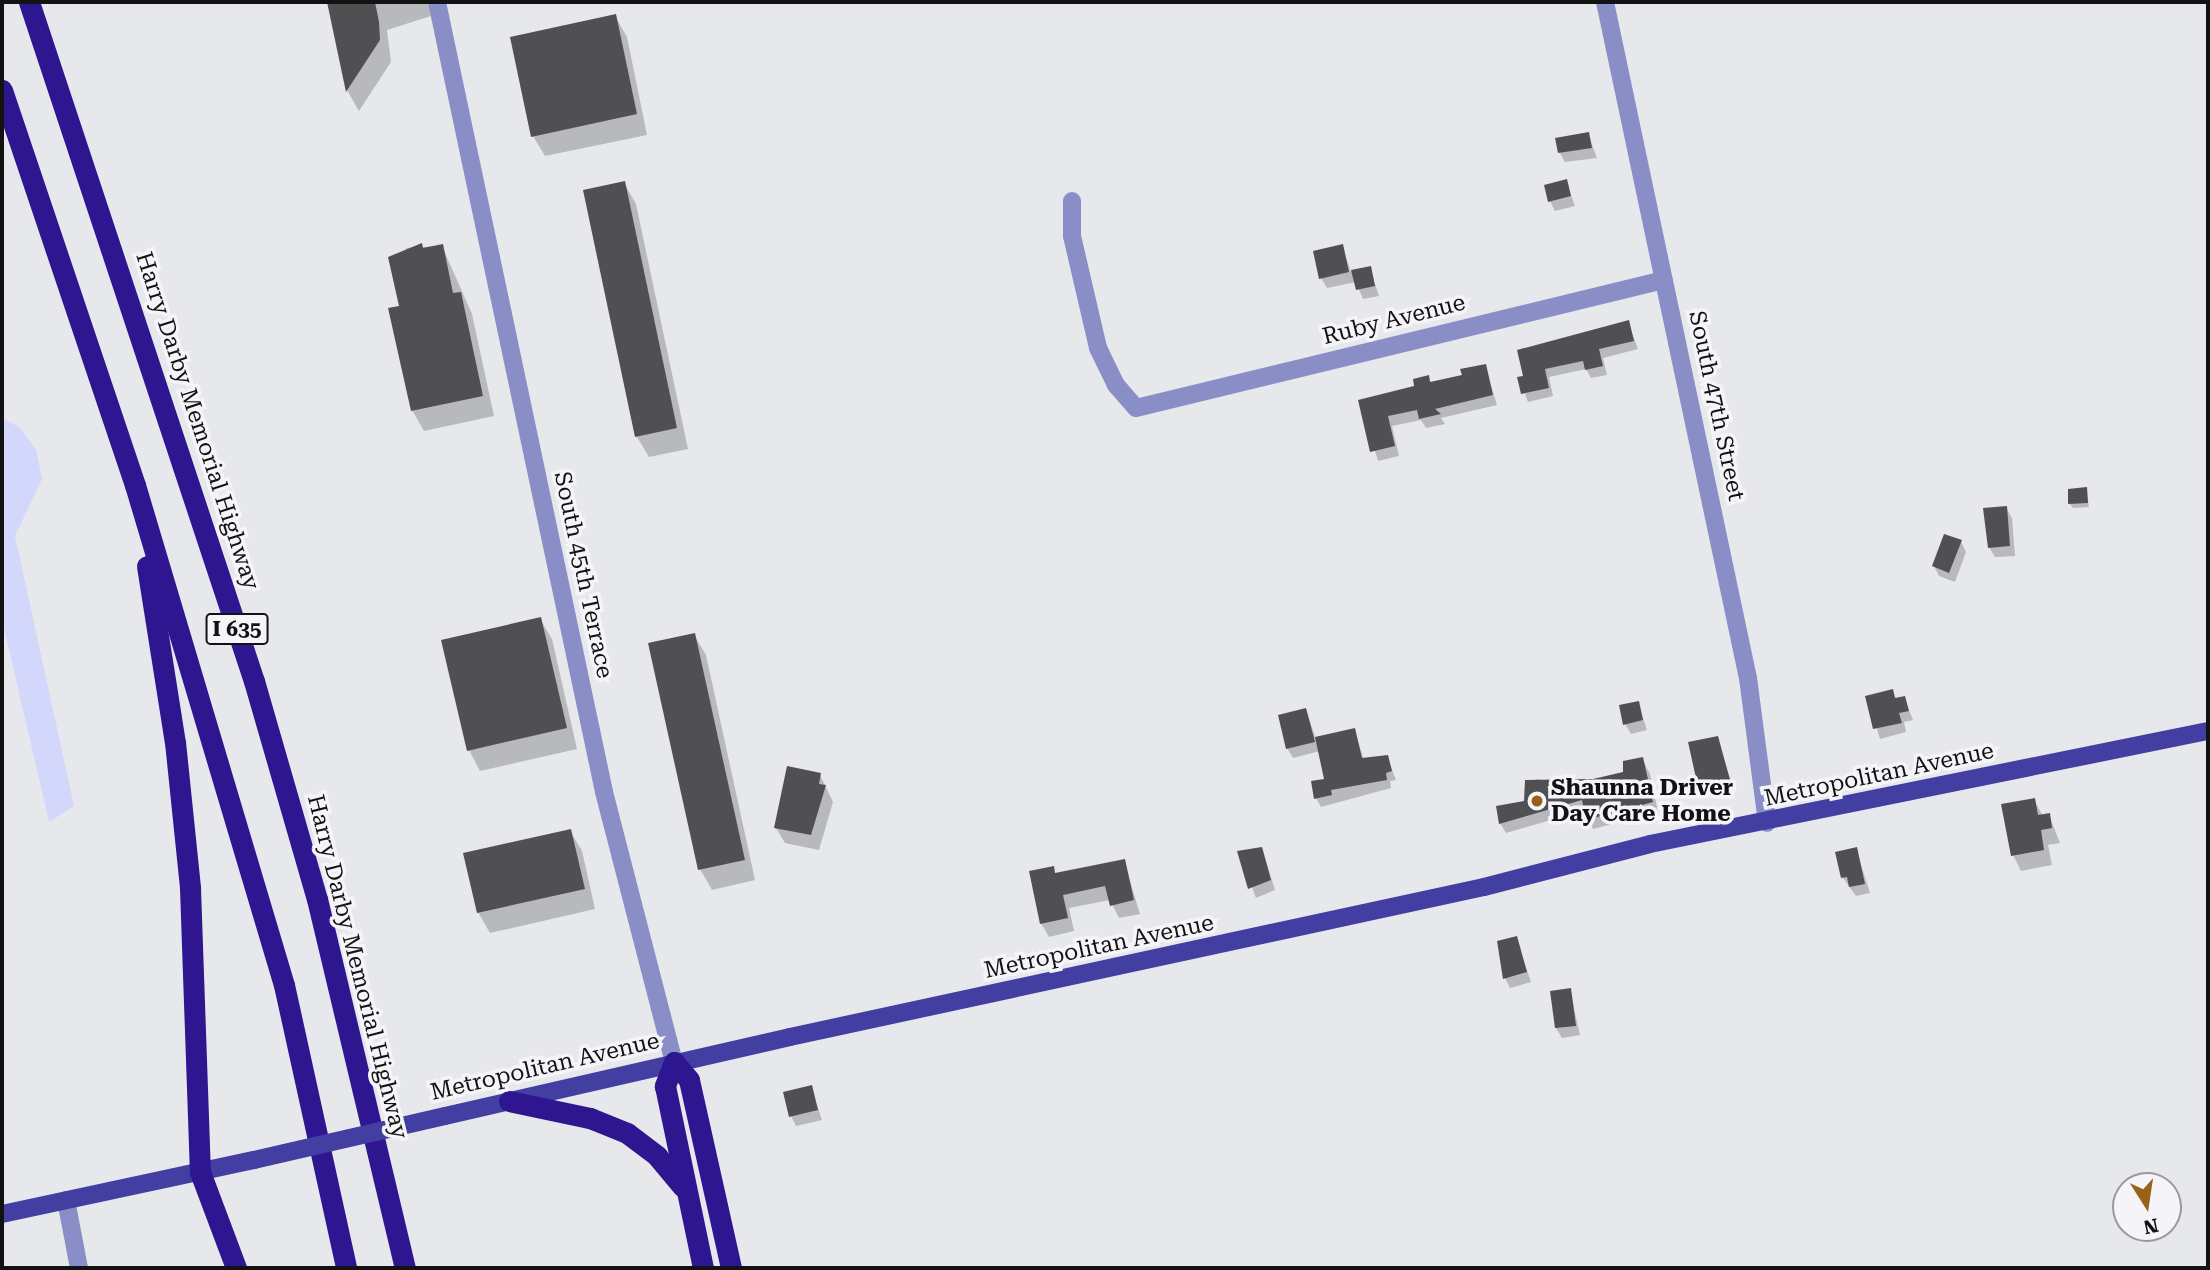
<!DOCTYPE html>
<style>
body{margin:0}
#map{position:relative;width:2210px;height:1270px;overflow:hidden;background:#e7e8ec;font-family:"Roboto Serif",serif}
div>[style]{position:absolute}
.green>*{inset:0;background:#d3d7fb}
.shadow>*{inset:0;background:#0003}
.building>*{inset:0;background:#505053}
.minor>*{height:18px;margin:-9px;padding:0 9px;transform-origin:9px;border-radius:9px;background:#8a8ec6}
.major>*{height:18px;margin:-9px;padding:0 9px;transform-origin:9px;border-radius:9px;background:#433ea1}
.highway>*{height:21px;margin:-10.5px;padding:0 10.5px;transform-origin:10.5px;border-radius:10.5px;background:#2f1691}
.major-bridge>*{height:18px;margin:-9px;padding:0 9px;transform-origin:9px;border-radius:9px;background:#433ea1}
.dots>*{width:19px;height:19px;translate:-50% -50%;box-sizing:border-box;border:4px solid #f5f5f9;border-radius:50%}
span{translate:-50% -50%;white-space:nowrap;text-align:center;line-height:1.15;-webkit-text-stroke:7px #f5f5f9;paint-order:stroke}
.shield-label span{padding:2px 5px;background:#f5f5f9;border:2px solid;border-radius:5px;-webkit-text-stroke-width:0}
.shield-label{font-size:21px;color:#121213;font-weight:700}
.street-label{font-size:23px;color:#121213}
.poi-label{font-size:23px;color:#121213;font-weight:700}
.left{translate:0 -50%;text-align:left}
.frame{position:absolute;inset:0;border:4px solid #121213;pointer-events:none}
.north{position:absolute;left:2112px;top:1172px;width:70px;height:70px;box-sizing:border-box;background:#f5f5f9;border:2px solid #9a9a9d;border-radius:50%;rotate:168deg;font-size:19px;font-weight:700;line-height:28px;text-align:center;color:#121213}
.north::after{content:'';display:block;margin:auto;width:24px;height:32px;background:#986319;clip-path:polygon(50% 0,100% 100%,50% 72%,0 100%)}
</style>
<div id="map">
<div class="green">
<div style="clip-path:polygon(2px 418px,19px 427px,36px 449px,42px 479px,15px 536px,74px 806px,49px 822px,2px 619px)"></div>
</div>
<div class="shadow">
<div style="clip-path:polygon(329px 2px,428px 2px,431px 16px,387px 30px,391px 62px,359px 111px,348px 92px)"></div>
<div style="clip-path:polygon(615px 16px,627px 37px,647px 135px,545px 156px,533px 136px)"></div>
<div style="clip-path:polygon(1588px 134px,1597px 158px,1565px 162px,1560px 153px)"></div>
<div style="clip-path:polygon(1566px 181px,1575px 206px,1555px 211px,1550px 201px)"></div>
<div style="clip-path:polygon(624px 183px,636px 204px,688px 449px,649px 457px,637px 437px,585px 191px)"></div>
<div style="clip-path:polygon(442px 246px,472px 314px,494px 416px,424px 431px,412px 410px,401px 307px,406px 248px)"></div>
<div style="clip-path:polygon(1342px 246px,1351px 272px,1370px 268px,1379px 296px,1363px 299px,1356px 282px,1327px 288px,1321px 278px)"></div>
<div style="clip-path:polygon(1628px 322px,1638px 349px,1603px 358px,1607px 375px,1591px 378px,1586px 369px,1549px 377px,1553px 396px,1528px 402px,1519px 378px)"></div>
<div style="clip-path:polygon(1485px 366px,1497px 405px,1441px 418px,1445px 424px,1426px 428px,1421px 420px,1392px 426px,1399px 456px,1378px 461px,1360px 401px,1416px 387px,1428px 377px,1432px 384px,1464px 377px)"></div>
<div style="clip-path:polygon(2086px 489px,2089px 507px,2073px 508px,2070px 504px)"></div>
<div style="clip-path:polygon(2006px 508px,2012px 518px,2015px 556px,1995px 557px,1989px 547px)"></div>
<div style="clip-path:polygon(1961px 542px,1966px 552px,1955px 582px,1939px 576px,1934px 566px)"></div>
<div style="clip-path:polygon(540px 619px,552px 639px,577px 749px,480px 771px,469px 750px)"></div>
<div style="clip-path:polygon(694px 635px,706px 655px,755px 880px,712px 890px,700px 869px)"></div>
<div style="clip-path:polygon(1892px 691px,1897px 700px,1904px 698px,1913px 720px,1904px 722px,1906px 732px,1880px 739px,1867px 697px)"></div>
<div style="clip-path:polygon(1638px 703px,1647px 730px,1631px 734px,1625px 724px)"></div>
<div style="clip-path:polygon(1306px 710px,1316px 739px,1354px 730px,1364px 760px,1387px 757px,1396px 780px,1390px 781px,1391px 788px,1321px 807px,1316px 798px,1326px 780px,1320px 751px,1293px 758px,1287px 748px)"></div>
<div style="clip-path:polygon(1717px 738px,1734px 790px,1705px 796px,1699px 787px)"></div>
<div style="clip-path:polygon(1642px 759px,1650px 774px,1658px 812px,1593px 829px,1586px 810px,1506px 833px,1500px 823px,1526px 802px,1527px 781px,1540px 779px,1543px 785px,1571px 778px,1574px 784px,1625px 774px)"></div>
<div style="clip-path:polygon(820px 775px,833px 802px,819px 850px,785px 843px,776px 828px)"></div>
<div style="clip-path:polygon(2034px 800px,2043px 816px,2049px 815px,2060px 843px,2048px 845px,2052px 865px,2021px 871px,2013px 855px)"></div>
<div style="clip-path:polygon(570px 831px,582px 851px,595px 909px,490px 933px,478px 912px)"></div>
<div style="clip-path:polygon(1262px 848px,1275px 890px,1256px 898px,1240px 852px)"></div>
<div style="clip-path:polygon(1856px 849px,1870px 893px,1856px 896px,1843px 878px,1838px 853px)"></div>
<div style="clip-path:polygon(1124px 861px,1140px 914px,1119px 918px,1110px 900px,1069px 908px,1074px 931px,1049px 937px,1041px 923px,1053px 868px,1056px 875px)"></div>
<div style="clip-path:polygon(1516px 938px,1531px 982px,1510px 988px,1505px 978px)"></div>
<div style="clip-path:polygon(1570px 990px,1580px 1035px,1562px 1038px,1556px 1028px)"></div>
<div style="clip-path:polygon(811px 1087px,822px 1120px,796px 1126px,791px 1116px)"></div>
</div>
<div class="building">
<div style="clip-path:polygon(327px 2px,375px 2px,379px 22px,380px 40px,346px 92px)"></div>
<div style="clip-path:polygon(616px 14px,637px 114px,531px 137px,510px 37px)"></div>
<div style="clip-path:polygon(1589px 132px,1592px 148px,1558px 153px,1555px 138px)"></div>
<div style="clip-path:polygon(1567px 179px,1571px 196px,1548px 202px,1544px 185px)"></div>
<div style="clip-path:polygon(625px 181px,677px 428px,635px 437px,583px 190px)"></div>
<div style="clip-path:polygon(422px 243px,423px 248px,443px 244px,453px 293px,461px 292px,483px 396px,411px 411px,388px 308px,399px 306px,388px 257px)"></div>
<div style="clip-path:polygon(1343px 244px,1349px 272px,1319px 279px,1313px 251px)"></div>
<div style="clip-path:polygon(1371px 266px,1375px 286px,1356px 290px,1351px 270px)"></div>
<div style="clip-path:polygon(1629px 320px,1634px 341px,1599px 349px,1603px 366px,1585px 370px,1583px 361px,1545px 369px,1549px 388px,1521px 394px,1517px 377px,1523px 376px,1517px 350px)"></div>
<div style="clip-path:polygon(1486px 364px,1493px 395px,1435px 409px,1441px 414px,1419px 419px,1417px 410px,1388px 416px,1395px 446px,1370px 452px,1358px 400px,1414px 386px,1413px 379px,1429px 375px,1430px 382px,1462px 375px,1460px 369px)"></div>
<div style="clip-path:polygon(2087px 487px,2088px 503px,2068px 504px,2068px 489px)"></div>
<div style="clip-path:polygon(2007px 506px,2010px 546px,1988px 548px,1983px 508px)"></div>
<div style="clip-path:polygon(1944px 534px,1962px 540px,1949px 573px,1932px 566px)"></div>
<div style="clip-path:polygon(541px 617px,567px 728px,467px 751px,441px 640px)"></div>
<div style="clip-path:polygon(695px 633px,745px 860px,698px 870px,648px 643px)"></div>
<div style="clip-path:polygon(1893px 689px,1895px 698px,1905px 696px,1909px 711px,1899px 713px,1902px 723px,1873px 729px,1865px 696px)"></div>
<div style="clip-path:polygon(1639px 701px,1643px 720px,1623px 725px,1619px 705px)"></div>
<div style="clip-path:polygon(1306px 708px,1315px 742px,1286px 749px,1278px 715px)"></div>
<div style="clip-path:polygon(1355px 728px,1362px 758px,1388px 755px,1392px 771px,1386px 773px,1387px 780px,1331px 790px,1332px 795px,1314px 799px,1311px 781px,1324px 779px,1315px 737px)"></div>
<div style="clip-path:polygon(1718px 736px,1730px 780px,1698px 787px,1688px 742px)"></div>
<div style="clip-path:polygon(1643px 757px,1653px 802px,1586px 820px,1582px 800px,1499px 824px,1496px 806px,1524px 801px,1525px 780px,1593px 779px,1623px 772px,1623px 761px)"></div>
<div style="clip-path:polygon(787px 766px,821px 773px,819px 784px,826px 785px,811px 835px,774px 828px)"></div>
<div style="clip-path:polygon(2035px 798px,2038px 815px,2050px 813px,2052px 828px,2041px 830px,2044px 850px,2011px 856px,2001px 804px)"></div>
<div style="clip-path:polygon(571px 829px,585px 889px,477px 913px,463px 853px)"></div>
<div style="clip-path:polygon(1262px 847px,1271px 880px,1248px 889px,1237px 851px)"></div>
<div style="clip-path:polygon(1857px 847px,1865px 884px,1849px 887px,1847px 877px,1841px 878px,1835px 852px)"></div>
<div style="clip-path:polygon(1125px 859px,1134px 900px,1110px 906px,1105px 886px,1063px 895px,1068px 918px,1040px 924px,1029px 871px,1054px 866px,1055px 873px)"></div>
<div style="clip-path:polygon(1517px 936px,1527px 972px,1503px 979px,1497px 941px)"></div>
<div style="clip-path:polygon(1571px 988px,1576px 1026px,1555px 1028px,1550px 991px)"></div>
<div style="clip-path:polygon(812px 1085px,818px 1110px,789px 1117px,783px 1092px)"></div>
</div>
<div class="minor">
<div style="left:437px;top:2px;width:807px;rotate:78.06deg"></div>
<div style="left:604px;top:792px;width:279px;rotate:75.5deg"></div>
<div style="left:1605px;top:2px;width:691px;rotate:78.06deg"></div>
<div style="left:1748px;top:678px;width:146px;rotate:82.5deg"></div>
<div style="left:1072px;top:201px;width:35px;rotate:90deg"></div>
<div style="left:1072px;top:236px;width:115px;rotate:76.9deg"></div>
<div style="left:1098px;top:348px;width:41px;rotate:64.1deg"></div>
<div style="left:1116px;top:385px;width:30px;rotate:49deg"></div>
<div style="left:1136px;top:408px;width:543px;rotate:-13.63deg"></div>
<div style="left:66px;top:1200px;width:69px;rotate:79.2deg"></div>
</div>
<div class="major">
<div style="left:445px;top:1116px;width:354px;rotate:-12.9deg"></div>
<div style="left:790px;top:1037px;width:710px;rotate:-12.2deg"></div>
<div style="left:1484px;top:887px;width:171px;rotate:-14.5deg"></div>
<div style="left:1650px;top:844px;width:569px;rotate:-11.45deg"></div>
<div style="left:2px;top:1214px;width:258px;rotate:-12.1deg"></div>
</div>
<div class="highway">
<div style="left:29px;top:2px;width:715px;rotate:71.67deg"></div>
<div style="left:254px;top:681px;width:227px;rotate:73.9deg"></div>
<div style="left:317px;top:899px;width:379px;rotate:76.6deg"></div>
<div style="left:2px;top:90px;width:417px;rotate:71.4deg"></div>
<div style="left:135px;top:485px;width:522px;rotate:73.41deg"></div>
<div style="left:284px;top:985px;width:290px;rotate:77.6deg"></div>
<div style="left:147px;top:566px;width:178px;rotate:81deg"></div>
<div style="left:175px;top:742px;width:147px;rotate:84.1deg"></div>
<div style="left:190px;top:888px;width:284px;rotate:88deg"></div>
<div style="left:200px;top:1172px;width:103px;rotate:69.4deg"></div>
<div style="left:674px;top:1062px;width:23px;rotate:50deg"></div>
<div style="left:689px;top:1080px;width:193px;rotate:77.4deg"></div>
<div style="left:674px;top:1062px;width:26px;rotate:111deg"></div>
<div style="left:665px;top:1086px;width:186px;rotate:78.2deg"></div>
<div style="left:509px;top:1101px;width:83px;rotate:11.9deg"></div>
<div style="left:590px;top:1118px;width:40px;rotate:22deg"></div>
<div style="left:627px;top:1133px;width:38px;rotate:37deg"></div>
<div style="left:657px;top:1156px;width:40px;rotate:50deg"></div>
</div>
<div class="major-bridge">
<div style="left:254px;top:1160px;width:196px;rotate:-13deg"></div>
</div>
<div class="dots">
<div style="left:1537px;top:801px;background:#986319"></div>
</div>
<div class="shield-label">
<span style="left:237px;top:629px">I 635</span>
</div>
<div class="street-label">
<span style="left:1394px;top:320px;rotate:-14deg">Ruby Avenue</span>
<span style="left:1716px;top:406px;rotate:78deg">South 47th Street</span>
<span style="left:197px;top:421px;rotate:72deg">Harry Darby Memorial Highway</span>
<span style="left:583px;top:575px;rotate:78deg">South 45th Terrace</span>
<span style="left:1879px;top:775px;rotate:-12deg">Metropolitan Avenue</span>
<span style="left:1099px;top:947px;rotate:-12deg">Metropolitan Avenue</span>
<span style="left:357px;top:967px;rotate:76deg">Harry Darby Memorial Highway</span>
<span style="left:545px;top:1067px;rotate:-13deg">Metropolitan Avenue</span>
</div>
<div class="poi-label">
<span class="left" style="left:1551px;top:801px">Shaunna Driver<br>Day Care Home</span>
</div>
<div class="frame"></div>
<div class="north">N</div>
</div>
